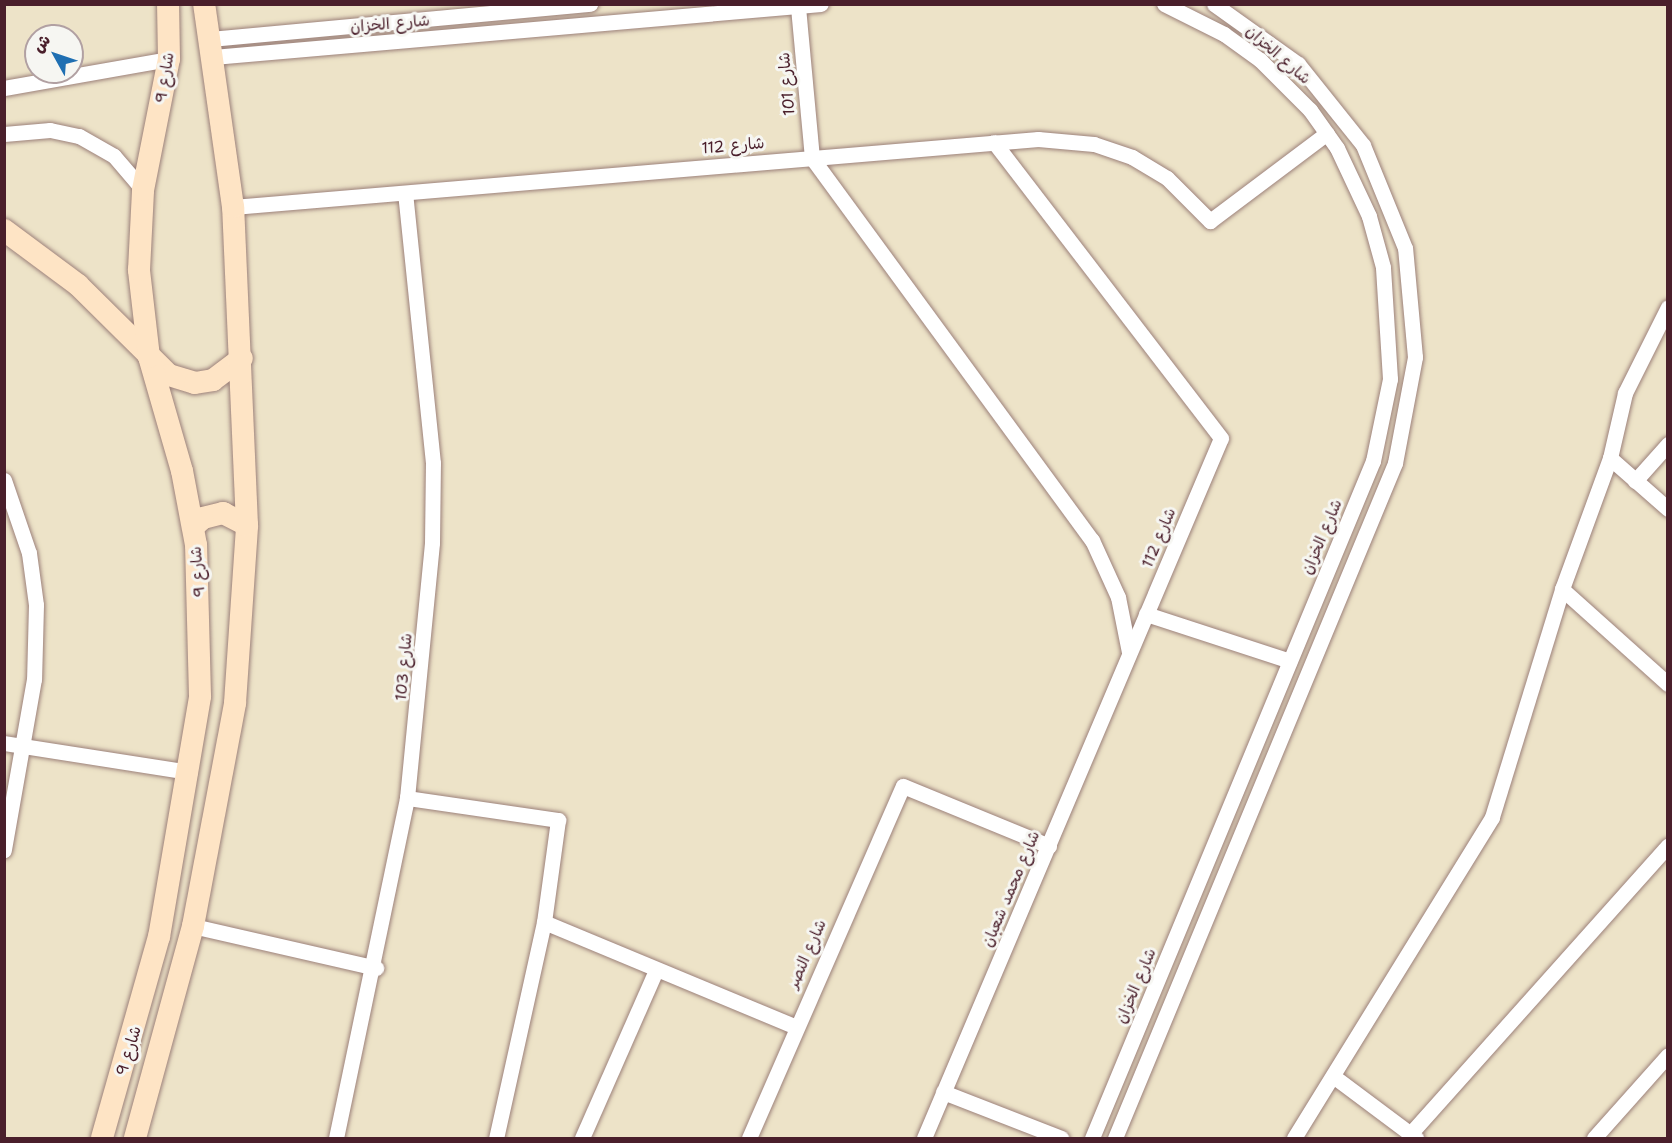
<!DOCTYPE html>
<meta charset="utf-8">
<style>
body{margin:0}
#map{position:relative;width:1672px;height:1143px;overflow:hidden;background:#ede3c8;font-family:"Shantell Sans","Playpen Sans Arabic",sans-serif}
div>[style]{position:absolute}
.roads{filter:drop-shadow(0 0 2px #9c817a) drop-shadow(0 0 2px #9c817a)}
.minor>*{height:15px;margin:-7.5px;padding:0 7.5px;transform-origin:7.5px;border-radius:7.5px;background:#fff}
.secondary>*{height:22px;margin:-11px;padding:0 11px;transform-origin:11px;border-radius:11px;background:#fee4c5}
span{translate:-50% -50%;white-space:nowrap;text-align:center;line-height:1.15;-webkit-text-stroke:6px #f6f6f2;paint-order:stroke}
.street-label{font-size:16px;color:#4a1f2b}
.frame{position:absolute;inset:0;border:6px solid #4a1f2b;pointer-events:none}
.north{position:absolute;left:24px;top:24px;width:60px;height:60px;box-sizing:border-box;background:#f6f6f2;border:2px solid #b1a0a2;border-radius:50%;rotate:310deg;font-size:16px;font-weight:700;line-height:24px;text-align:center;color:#4a1f2b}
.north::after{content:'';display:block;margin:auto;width:21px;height:27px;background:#1f6fb2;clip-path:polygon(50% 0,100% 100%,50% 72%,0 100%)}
</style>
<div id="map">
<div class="roads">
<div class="minor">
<div style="left:798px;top:7px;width:152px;rotate:84.7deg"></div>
<div style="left:812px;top:158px;width:474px;rotate:53.8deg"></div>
<div style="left:1092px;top:540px;width:63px;rotate:65.5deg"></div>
<div style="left:1118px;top:597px;width:56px;rotate:78.7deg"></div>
<div style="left:210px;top:39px;width:382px;rotate:-5.3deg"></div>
<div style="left:213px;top:57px;width:610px;rotate:-4.98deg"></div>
<div style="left:4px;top:88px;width:168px;rotate:-10deg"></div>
<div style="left:4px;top:134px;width:46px;rotate:-5deg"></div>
<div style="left:50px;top:130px;width:30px;rotate:12deg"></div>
<div style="left:79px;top:136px;width:40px;rotate:29.7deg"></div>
<div style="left:114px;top:156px;width:45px;rotate:49.5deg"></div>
<div style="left:233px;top:207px;width:808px;rotate:-4.83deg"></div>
<div style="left:1038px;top:139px;width:56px;rotate:5.1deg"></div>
<div style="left:1094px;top:144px;width:40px;rotate:18.9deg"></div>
<div style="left:1132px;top:157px;width:41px;rotate:31deg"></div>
<div style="left:1167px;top:178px;width:61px;rotate:45deg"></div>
<div style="left:1210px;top:221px;width:146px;rotate:-36.9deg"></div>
<div style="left:1610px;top:458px;width:77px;rotate:41.3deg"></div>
<div style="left:4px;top:480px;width:77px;rotate:71.1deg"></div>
<div style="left:29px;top:553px;width:52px;rotate:82.3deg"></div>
<div style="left:36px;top:605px;width:74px;rotate:91.5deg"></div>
<div style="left:34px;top:679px;width:174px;rotate:100deg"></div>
<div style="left:1635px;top:481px;width:50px;rotate:-48.3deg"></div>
<div style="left:1562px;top:589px;width:142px;rotate:41.9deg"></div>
<div style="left:1146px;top:614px;width:151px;rotate:18.1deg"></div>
<div style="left:4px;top:743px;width:188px;rotate:8.9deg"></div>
<div style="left:407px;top:798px;width:153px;rotate:8.3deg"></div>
<div style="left:558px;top:820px;width:103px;rotate:97.8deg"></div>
<div style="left:544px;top:922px;width:221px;rotate:102.5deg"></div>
<div style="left:544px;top:922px;width:271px;rotate:22.6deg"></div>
<div style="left:193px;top:926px;width:188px;rotate:12.9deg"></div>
<div style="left:1333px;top:1076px;width:104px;rotate:36.8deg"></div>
<div style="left:943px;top:1092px;width:127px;rotate:21.3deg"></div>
<div style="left:1410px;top:1134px;width:387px;rotate:-48.2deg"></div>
<div style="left:336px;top:1138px;width:347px;rotate:-78.2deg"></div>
<div style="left:407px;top:798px;width:256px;rotate:-84.4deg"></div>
<div style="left:432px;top:543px;width:80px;rotate:-89.3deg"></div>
<div style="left:433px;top:463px;width:271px;rotate:-95.9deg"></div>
<div style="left:582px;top:1138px;width:184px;rotate:-66.2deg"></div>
<div style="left:749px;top:1138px;width:384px;rotate:-66.4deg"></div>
<div style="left:903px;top:786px;width:158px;rotate:22.3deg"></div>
<div style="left:924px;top:1138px;width:760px;rotate:-67.01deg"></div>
<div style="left:1221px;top:438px;width:373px;rotate:-127.5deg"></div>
<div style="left:1092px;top:1138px;width:733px;rotate:-67.46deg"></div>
<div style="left:1373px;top:461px;width:84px;rotate:-78.3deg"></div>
<div style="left:1390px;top:379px;width:112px;rotate:-93.6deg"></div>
<div style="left:1383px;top:267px;width:53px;rotate:-105.4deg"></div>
<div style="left:1369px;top:216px;width:75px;rotate:-115.2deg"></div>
<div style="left:1337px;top:148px;width:47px;rotate:-125.4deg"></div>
<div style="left:1310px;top:110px;width:71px;rotate:-135deg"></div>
<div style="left:1260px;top:60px;width:44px;rotate:-144.2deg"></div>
<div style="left:1224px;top:34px;width:67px;rotate:-153.4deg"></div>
<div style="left:1115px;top:1138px;width:731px;rotate:-67.47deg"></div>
<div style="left:1395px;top:463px;width:108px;rotate:-79.3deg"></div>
<div style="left:1415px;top:357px;width:109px;rotate:-95.2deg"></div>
<div style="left:1405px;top:248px;width:111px;rotate:-112.2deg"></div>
<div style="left:1363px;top:145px;width:104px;rotate:-128.7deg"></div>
<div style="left:1298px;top:64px;width:103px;rotate:-144.5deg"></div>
<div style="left:1294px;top:1138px;width:377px;rotate:-58.3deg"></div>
<div style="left:1492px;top:817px;width:239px;rotate:-72.9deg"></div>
<div style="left:1562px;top:589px;width:140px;rotate:-69.9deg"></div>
<div style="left:1610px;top:458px;width:67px;rotate:-77deg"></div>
<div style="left:1625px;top:393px;width:96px;rotate:-63.4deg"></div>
<div style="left:1594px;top:1138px;width:111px;rotate:-48.3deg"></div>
</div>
<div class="secondary">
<div style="left:4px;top:230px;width:92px;rotate:36.6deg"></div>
<div style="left:78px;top:285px;width:128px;rotate:44.7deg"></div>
<div style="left:169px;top:375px;width:27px;rotate:17deg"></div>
<div style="left:195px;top:383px;width:18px;rotate:-9deg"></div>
<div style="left:213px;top:380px;width:36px;rotate:-37deg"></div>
<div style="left:193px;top:527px;width:13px;rotate:-42deg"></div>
<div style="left:203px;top:518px;width:21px;rotate:-14deg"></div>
<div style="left:223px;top:513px;width:27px;rotate:27deg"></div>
<div style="left:102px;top:1138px;width:209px;rotate:-74.2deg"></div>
<div style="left:159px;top:937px;width:244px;rotate:-80.3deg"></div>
<div style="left:200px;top:696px;width:151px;rotate:-91.5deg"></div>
<div style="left:196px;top:545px;width:75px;rotate:-100.7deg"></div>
<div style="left:182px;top:471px;width:119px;rotate:-106.1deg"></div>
<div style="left:149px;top:357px;width:88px;rotate:-96.6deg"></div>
<div style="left:139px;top:270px;width:80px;rotate:-87.1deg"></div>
<div style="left:143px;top:190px;width:134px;rotate:-78.8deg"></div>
<div style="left:169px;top:59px;width:55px;rotate:-91deg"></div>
<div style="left:135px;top:1138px;width:220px;rotate:-74.7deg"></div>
<div style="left:193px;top:926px;width:227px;rotate:-79.3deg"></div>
<div style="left:235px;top:703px;width:178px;rotate:-86.1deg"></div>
<div style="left:247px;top:525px;width:318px;rotate:-92.5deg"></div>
<div style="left:233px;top:207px;width:205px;rotate:-98.1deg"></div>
</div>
</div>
<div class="street-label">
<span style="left:390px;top:24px;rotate:-5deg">شارع الخزان</span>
<span style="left:1278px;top:55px;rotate:41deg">شارع الخزان</span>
<span style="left:165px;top:78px;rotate:-81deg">شارع 9</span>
<span style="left:787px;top:84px;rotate:-95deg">شارع 101</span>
<span style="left:733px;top:146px;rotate:-5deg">شارع 112</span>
<span style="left:1322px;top:537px;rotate:-67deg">شارع الخزان</span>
<span style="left:1159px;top:538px;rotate:-67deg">شارع 112</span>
<span style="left:198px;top:572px;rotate:-95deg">شارع 9</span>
<span style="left:404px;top:667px;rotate:-85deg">شارع 103</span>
<span style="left:1011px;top:889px;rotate:-67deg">شارع محمد شعبان</span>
<span style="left:807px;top:954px;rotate:-66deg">شارع النصر</span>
<span style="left:1136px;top:986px;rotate:-67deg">شارع الخزان</span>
<span style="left:129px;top:1051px;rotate:-73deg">شارع 9</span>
</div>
<div class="frame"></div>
<div class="north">ش</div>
</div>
